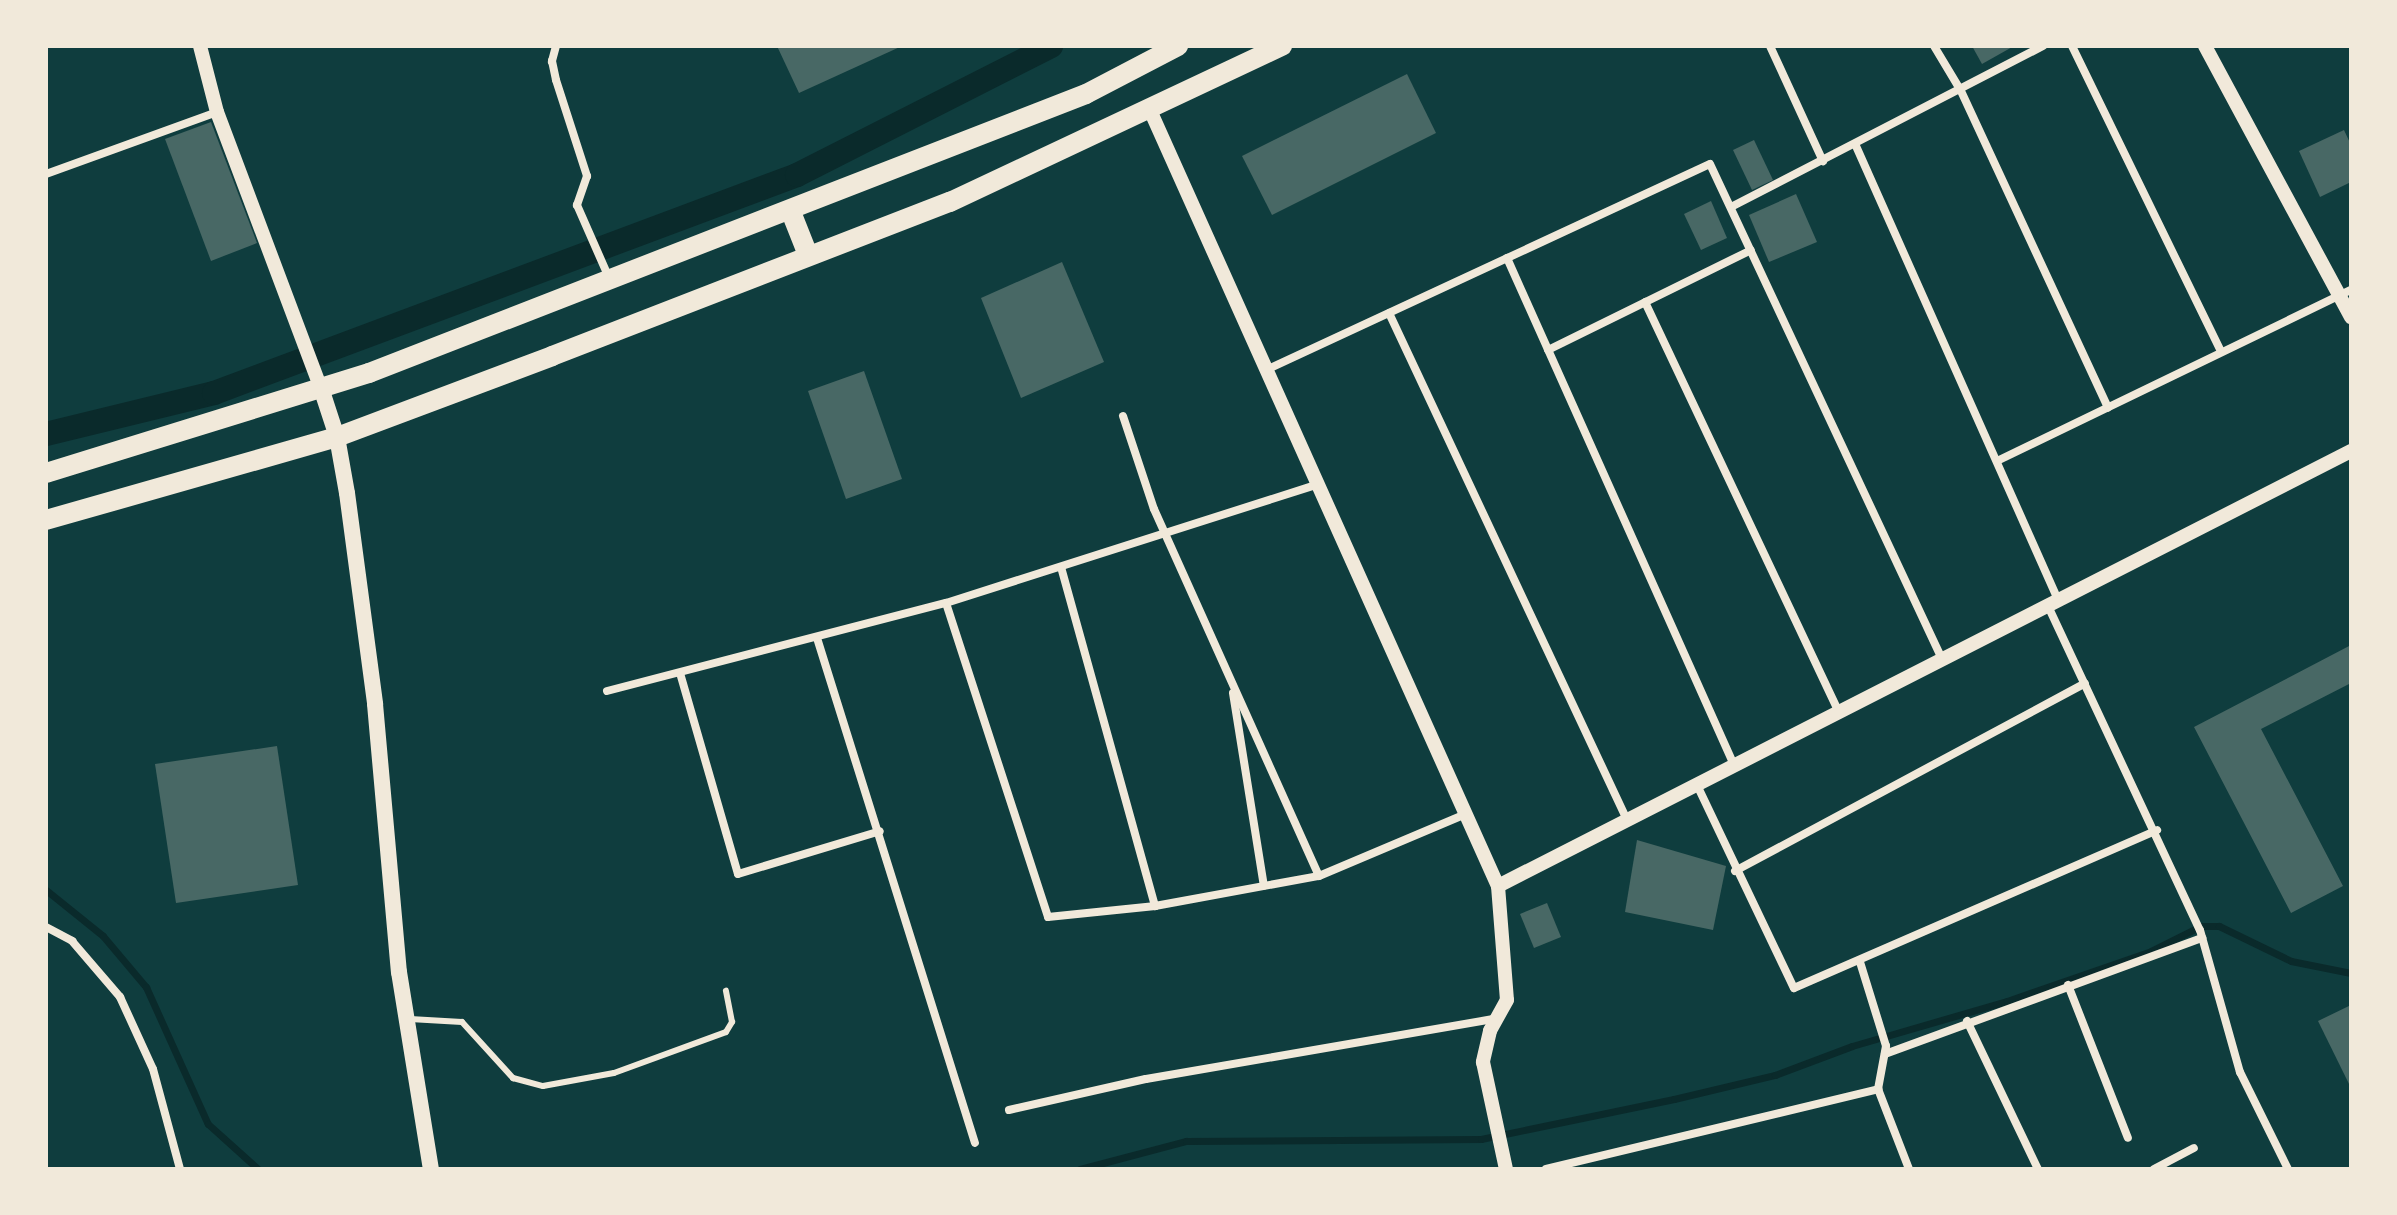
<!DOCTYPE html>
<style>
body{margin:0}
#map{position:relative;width:2397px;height:1215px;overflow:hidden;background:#0f3d3e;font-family:"IBM Plex Sans",sans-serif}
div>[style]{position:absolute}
.stream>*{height:7px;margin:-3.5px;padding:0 3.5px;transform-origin:3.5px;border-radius:3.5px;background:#0a2a2b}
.canal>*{height:24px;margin:-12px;padding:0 12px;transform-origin:12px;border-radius:12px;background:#0a2a2b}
.building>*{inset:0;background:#486865}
.service>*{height:6px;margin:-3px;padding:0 3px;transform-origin:3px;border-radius:3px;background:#f1e9da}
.minor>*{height:8px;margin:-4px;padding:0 4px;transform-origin:4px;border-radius:4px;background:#f1e9da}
.tertiary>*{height:14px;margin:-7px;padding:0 7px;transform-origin:7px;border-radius:7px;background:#f1e9da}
.secondary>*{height:16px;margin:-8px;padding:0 8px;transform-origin:8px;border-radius:8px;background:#f1e9da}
.primary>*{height:20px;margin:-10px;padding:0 10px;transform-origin:10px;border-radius:10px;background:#f1e9da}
span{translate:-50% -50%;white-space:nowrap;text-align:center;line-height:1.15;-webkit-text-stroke:8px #f1e9da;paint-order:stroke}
.frame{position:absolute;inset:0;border:48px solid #f1e9da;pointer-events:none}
</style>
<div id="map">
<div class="stream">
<div style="left:46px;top:890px;width:73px;rotate:38.9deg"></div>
<div style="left:103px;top:936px;width:67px;rotate:49.9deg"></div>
<div style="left:146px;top:987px;width:150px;rotate:65.7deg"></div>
<div style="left:208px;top:1124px;width:67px;rotate:42deg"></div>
<div style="left:1080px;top:1169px;width:110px;rotate:-14.8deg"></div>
<div style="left:1186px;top:1141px;width:295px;rotate:-0.4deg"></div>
<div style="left:1481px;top:1139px;width:197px;rotate:-11.7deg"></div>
<div style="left:1674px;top:1099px;width:104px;rotate:-13.4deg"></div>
<div style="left:1775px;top:1075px;width:82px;rotate:-20.6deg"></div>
<div style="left:1852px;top:1046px;width:161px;rotate:-16.2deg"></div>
<div style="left:2007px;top:1001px;width:152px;rotate:-19.1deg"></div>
<div style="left:2151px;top:951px;width:56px;rotate:-26.6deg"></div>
<div style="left:2201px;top:926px;width:18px"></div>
<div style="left:2219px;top:926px;width:80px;rotate:25.9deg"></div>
<div style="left:2291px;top:961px;width:61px;rotate:11.3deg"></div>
</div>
<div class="canal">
<div style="left:46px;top:434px;width:173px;rotate:-13.7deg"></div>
<div style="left:214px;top:393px;width:622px;rotate:-20.5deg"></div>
<div style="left:797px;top:175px;width:285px;rotate:-26.9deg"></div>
</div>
<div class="building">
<div style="clip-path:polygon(777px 46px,902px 46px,799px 93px)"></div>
<div style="clip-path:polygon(1972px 46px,2014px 46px,1982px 64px)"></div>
<div style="clip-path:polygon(1407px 74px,1436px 133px,1272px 215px,1242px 156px)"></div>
<div style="clip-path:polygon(211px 122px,257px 243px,211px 261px,165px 139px)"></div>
<div style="clip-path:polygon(2344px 130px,2351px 145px,2351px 182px,2320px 197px,2299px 151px)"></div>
<div style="clip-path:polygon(1754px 140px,1773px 180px,1752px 190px,1733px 150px)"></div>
<div style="clip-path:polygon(1796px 194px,1817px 242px,1769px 262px,1749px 215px)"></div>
<div style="clip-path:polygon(1711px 201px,1727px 238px,1701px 250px,1684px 214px)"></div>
<div style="clip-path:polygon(1062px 262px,1104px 362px,1021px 398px,981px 298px)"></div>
<div style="clip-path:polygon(864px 371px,902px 479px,846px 499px,808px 391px)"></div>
<div style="clip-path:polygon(2351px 645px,2351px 683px,2261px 729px,2343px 886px,2291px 913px,2194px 727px)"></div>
<div style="clip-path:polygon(277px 746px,298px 885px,176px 903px,155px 764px)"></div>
<div style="clip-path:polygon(1637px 840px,1726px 866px,1713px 930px,1625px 912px)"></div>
<div style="clip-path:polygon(1547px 903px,1561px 937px,1534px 948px,1520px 914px)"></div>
<div style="clip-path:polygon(2351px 1005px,2351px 1088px,2318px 1021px)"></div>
</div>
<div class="service">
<div style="left:410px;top:1019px;width:52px;rotate:3.3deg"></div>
<div style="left:462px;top:1022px;width:76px;rotate:47.7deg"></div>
<div style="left:513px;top:1078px;width:31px;rotate:15deg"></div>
<div style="left:543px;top:1086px;width:72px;rotate:-10.4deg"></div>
<div style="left:614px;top:1073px;width:119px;rotate:-20.1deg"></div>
<div style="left:726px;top:1032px;width:12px;rotate:-59deg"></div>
<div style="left:732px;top:1022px;width:32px;rotate:-101deg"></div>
</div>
<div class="minor">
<div style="left:556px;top:46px;width:16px;rotate:105deg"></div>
<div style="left:552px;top:61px;width:19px;rotate:78deg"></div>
<div style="left:556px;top:80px;width:101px;rotate:72.1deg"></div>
<div style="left:587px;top:176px;width:31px;rotate:109deg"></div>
<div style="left:577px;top:205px;width:80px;rotate:66.3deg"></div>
<div style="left:1770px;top:46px;width:127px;rotate:65.3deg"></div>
<div style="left:1934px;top:46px;width:52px;rotate:59deg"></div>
<div style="left:1961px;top:91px;width:349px;rotate:65.1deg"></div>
<div style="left:2072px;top:46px;width:340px;rotate:64deg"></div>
<div style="left:1856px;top:146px;width:497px;rotate:66deg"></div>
<div style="left:46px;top:174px;width:182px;rotate:-19.9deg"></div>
<div style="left:1731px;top:207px;width:351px;rotate:-27.3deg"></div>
<div style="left:1507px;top:258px;width:555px;rotate:65.88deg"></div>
<div style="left:1645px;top:302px;width:454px;rotate:64.7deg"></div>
<div style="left:1389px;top:313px;width:560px;rotate:64.85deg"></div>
<div style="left:1548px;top:350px;width:226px;rotate:-26.2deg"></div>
<div style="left:1266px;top:370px;width:489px;rotate:-24.9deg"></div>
<div style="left:1710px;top:164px;width:547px;rotate:64.89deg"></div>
<div style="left:1123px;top:416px;width:98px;rotate:71.6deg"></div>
<div style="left:1154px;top:509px;width:402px;rotate:65.8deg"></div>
<div style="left:1997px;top:461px;width:393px;rotate:-25.8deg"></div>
<div style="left:1061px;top:567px;width:352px;rotate:74.5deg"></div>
<div style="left:946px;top:603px;width:330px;rotate:72deg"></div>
<div style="left:1048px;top:917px;width:108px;rotate:-5.9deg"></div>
<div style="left:1155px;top:906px;width:167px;rotate:-10.4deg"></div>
<div style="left:1319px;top:876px;width:160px;rotate:-22.9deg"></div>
<div style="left:2048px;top:606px;width:358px;rotate:64.9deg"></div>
<div style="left:2200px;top:930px;width:148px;rotate:74.3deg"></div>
<div style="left:2240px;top:1072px;width:108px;rotate:63.7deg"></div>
<div style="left:817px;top:638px;width:529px;rotate:72.63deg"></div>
<div style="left:680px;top:673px;width:209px;rotate:73.9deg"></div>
<div style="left:738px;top:874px;width:148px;rotate:-16.8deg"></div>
<div style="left:607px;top:691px;width:350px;rotate:-14.6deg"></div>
<div style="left:946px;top:603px;width:391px;rotate:-17.7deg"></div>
<div style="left:1233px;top:693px;width:195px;rotate:80.9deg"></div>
<div style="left:1697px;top:785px;width:225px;rotate:64.5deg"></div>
<div style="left:1794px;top:988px;width:396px;rotate:-23.5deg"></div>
<div style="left:1735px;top:871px;width:397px;rotate:-28.2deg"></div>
<div style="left:46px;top:927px;width:30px;rotate:28deg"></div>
<div style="left:72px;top:941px;width:74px;rotate:49.4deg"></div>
<div style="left:120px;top:997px;width:79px;rotate:65.4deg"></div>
<div style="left:153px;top:1069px;width:104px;rotate:74.9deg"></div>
<div style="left:1860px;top:962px;width:88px;rotate:72.8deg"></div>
<div style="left:1886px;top:1046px;width:44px;rotate:100.5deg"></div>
<div style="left:1878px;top:1089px;width:86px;rotate:68.8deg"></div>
<div style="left:2068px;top:985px;width:164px;rotate:68.6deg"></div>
<div style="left:1967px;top:1021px;width:164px;rotate:64.4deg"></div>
<div style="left:1885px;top:1054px;width:338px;rotate:-20.1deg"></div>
<div style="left:1009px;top:1110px;width:140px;rotate:-12.8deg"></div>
<div style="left:1146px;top:1079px;width:358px;rotate:-9.8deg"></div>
<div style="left:1546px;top:1169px;width:342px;rotate:-13.5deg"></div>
<div style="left:2154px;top:1169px;width:45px;rotate:-27.7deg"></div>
</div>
<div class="tertiary">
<div style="left:200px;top:46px;width:68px;rotate:75.6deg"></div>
<div style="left:217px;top:112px;width:298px;rotate:69.4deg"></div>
<div style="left:2205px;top:46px;width:308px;rotate:61.7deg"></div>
<div style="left:1150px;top:110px;width:850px;rotate:65.85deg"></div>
<div style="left:1498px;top:886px;width:114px;rotate:85.5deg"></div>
<div style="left:1507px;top:1000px;width:35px;rotate:119deg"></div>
<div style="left:1490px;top:1031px;width:32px;rotate:103deg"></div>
<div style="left:1483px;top:1062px;width:109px;rotate:77.9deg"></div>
<div style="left:1498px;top:886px;width:958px;rotate:-27.02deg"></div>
</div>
<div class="secondary">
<div style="left:322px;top:391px;width:48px;rotate:71.9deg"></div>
<div style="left:337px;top:437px;width:57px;rotate:79.9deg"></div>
<div style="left:347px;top:493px;width:213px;rotate:82.4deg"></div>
<div style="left:375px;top:704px;width:269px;rotate:84.9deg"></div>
<div style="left:399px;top:972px;width:200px;rotate:80.8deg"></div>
</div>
<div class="primary">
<div style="left:791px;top:212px;width:46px;rotate:68.4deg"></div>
<div style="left:46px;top:473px;width:338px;rotate:-17.2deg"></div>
<div style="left:369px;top:373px;width:769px;rotate:-21.26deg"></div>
<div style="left:1086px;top:94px;width:104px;rotate:-27.6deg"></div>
<div style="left:46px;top:520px;width:303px;rotate:-15.9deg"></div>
<div style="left:337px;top:437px;width:230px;rotate:-20.6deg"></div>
<div style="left:552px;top:356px;width:427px;rotate:-21.2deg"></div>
<div style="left:950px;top:202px;width:367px;rotate:-25.2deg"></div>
</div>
<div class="frame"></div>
</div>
